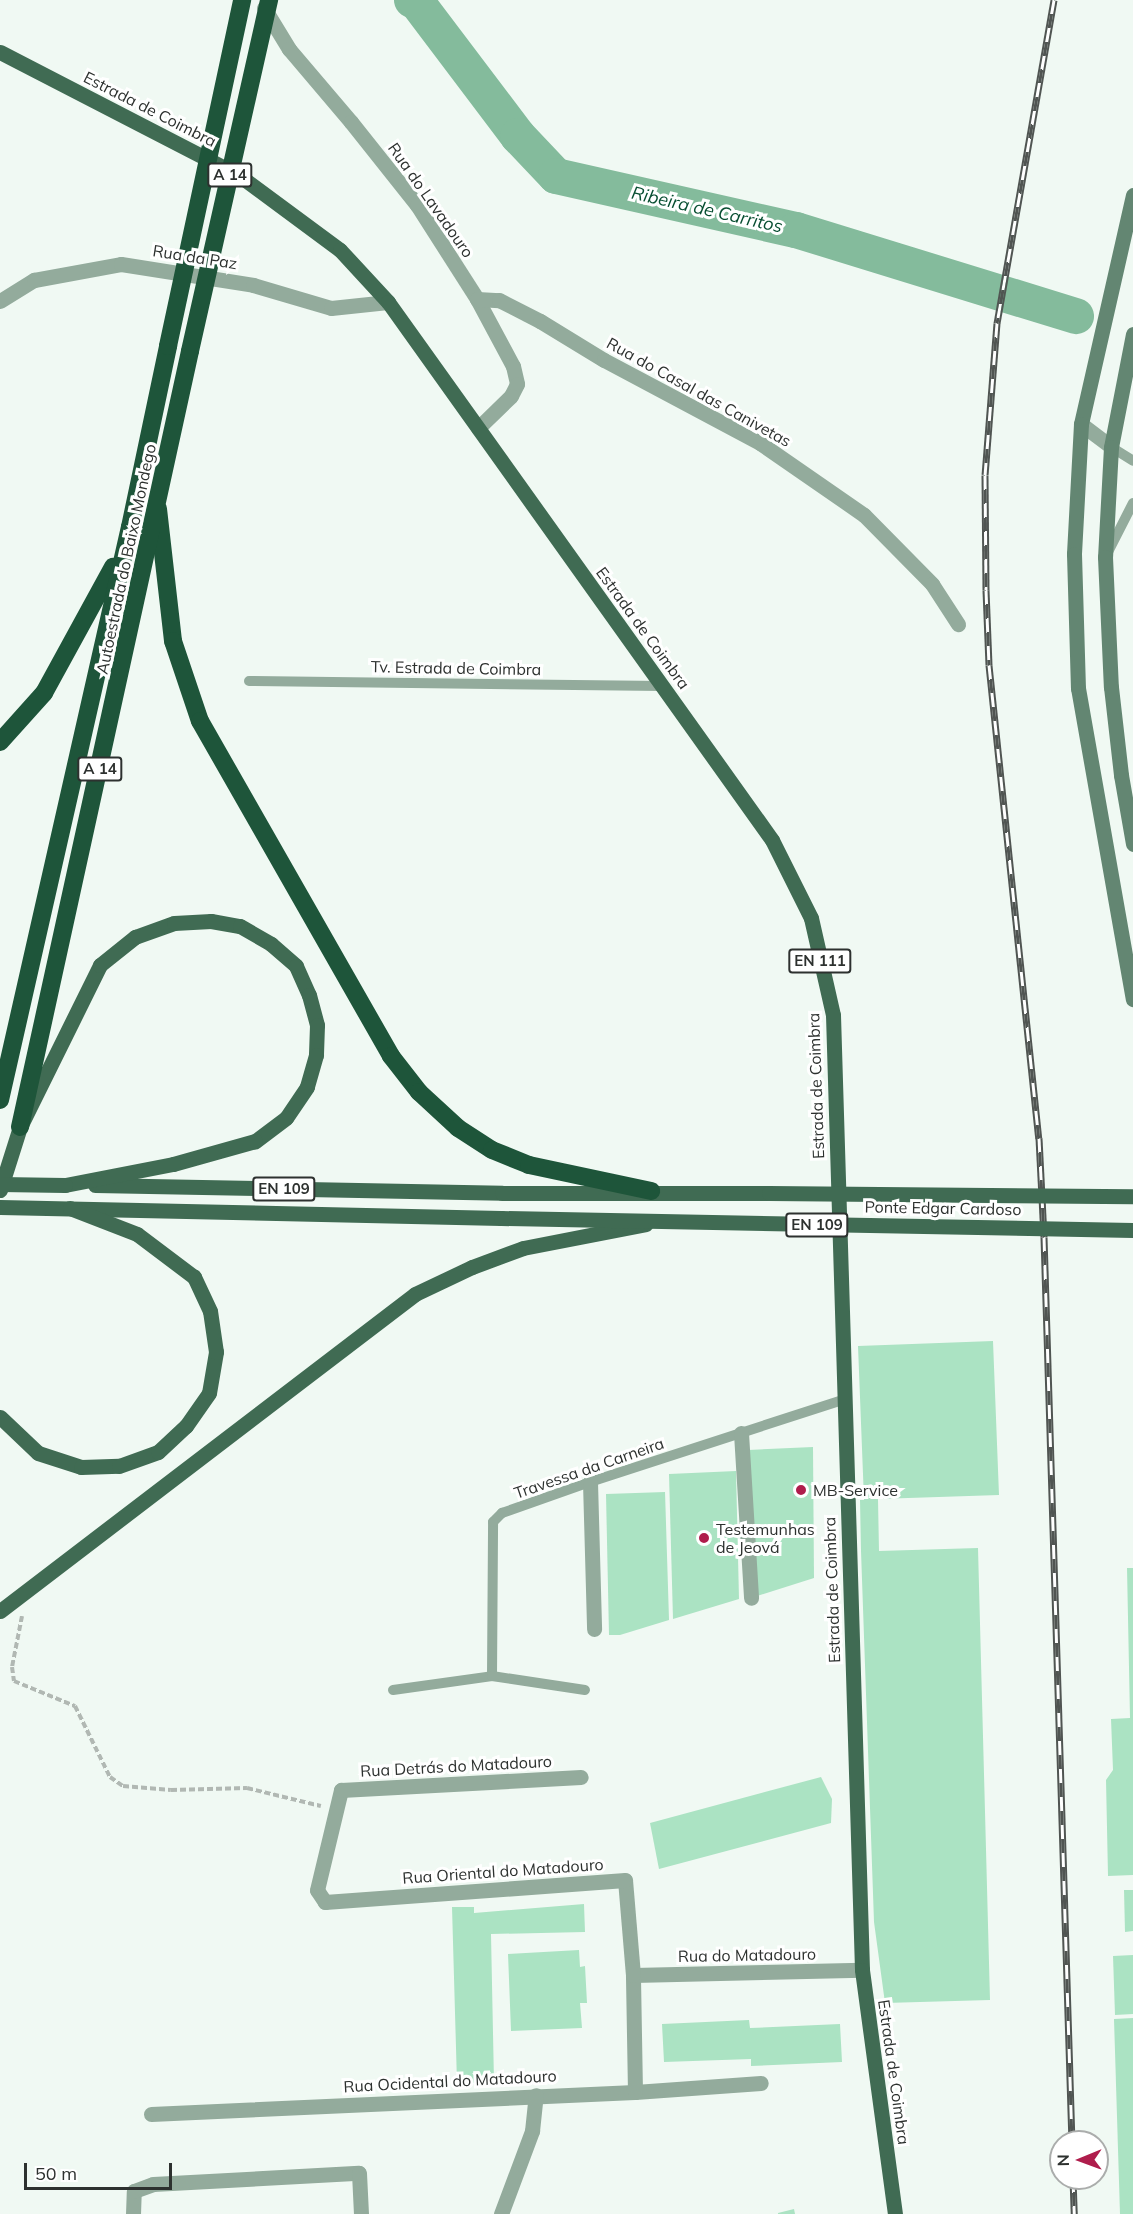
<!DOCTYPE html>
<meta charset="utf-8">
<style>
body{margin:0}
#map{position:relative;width:1133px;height:2214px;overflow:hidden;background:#f0f9f3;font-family:Mulish,sans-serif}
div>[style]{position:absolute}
.river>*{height:36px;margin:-18px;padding:0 18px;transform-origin:18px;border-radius:18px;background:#84bb9c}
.building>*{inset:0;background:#abe3c3}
.path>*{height:4px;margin-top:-2px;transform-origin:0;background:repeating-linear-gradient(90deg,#b1b8b3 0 6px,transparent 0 9px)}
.service>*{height:10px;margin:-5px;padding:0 5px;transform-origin:5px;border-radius:5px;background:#93ab9c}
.minor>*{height:15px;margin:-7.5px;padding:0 7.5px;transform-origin:7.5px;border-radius:7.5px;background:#93ab9c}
.tertiary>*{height:15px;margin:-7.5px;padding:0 7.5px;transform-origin:7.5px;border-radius:7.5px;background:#93ab9c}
.secondary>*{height:15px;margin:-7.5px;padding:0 7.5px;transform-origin:7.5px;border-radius:7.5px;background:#638672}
.primary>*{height:15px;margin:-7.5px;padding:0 7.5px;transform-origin:7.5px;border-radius:7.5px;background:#406b53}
.motorway>*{height:18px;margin:-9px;padding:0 9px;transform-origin:9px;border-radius:9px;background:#1e553a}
.rail>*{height:7px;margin-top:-3.5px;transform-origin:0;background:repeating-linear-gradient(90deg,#fff 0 14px,#505552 0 28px);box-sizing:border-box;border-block:2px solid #505552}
.primary-bridge>*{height:15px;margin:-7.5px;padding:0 7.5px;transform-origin:7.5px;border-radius:7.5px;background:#406b53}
.motorway-bridge>*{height:18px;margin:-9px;padding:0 9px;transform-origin:9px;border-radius:9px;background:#1e553a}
.dots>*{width:16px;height:16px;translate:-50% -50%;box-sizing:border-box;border:3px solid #fff;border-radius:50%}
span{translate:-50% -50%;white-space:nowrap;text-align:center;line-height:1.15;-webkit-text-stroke:6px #fff;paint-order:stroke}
.shield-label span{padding:2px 4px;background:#fff;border:2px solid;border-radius:4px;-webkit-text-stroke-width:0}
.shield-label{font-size:15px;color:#2d312f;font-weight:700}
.street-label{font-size:16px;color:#2d312f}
.poi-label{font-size:16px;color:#2d312f}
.left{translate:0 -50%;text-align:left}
.water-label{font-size:18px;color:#074e31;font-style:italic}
.north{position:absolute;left:1049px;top:2130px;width:60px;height:60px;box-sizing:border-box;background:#fff;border:2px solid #abadac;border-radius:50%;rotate:269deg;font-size:16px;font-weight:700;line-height:24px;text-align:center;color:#2d312f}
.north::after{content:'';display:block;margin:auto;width:21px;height:27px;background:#af1d4c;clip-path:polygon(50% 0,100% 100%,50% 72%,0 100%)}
.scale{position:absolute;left:24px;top:2163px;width:148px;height:27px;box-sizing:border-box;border:3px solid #2d312f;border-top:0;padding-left:8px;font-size:18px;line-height:21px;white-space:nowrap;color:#2d312f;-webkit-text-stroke:4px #fff;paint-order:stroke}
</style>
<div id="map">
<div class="river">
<div style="left:412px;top:0;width:4px;rotate:14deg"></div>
<div style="left:416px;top:1px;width:169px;rotate:52.9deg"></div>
<div style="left:518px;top:136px;width:55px;rotate:46.5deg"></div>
<div style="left:556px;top:176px;width:246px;rotate:12.7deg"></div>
<div style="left:796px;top:230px;width:293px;rotate:17.1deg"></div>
</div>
<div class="building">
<div style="clip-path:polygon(993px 1341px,999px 1495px,878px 1499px,879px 1551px,978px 1548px,990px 2000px,885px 2003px,874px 1922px,861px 1551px,860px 1500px,864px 1500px,858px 1346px)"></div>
<div style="clip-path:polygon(813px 1447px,814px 1578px,751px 1598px,748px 1450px)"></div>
<div style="clip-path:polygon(736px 1471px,739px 1599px,673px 1619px,669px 1474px)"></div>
<div style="clip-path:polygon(665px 1492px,669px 1620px,620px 1635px,609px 1635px,606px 1494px)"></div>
<div style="clip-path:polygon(1127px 1568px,1133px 1568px,1133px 1875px,1108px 1876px,1106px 1780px,1113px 1770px,1111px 1719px,1130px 1718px)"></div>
<div style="clip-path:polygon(821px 1777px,832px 1799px,831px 1823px,659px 1869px,650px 1823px)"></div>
<div style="clip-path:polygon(1124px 1890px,1133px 1890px,1133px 1931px,1125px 1932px)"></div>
<div style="clip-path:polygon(584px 1904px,585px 1932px,491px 1934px,494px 2082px,457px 2083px,452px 1907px,474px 1907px,474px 1913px)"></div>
<div style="clip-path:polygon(579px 1950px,580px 1967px,585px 1966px,587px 2003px,580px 2003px,582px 2028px,511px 2031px,508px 1954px)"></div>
<div style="clip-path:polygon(1133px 1955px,1133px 2014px,1115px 2015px,1113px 1956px)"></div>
<div style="clip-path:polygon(1133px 2018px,1133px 2214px,1120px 2214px,1114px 2019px)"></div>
<div style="clip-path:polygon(749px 2020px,750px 2028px,840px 2024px,842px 2062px,751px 2066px,751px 2059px,664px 2062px,662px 2024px)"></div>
<div style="clip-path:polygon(794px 2209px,795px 2214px,778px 2214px,778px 2213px)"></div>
</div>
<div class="path">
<div style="left:22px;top:1616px;width:52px;rotate:101.1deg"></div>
<div style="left:12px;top:1667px;width:14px;rotate:82deg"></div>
<div style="left:14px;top:1681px;width:66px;rotate:22.3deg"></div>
<div style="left:75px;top:1706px;width:79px;rotate:63.8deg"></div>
<div style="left:110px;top:1777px;width:16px;rotate:35deg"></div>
<div style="left:123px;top:1786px;width:48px;rotate:4.8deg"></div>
<div style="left:171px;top:1790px;width:76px;rotate:-1.5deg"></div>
<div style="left:247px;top:1788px;width:76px;rotate:13.7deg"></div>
</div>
<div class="service">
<div style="left:1111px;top:447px;width:26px;rotate:32deg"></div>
<div style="left:1108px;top:552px;width:55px;rotate:-63deg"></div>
<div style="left:249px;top:681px;width:413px;rotate:0.7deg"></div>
<div style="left:492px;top:1676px;width:154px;rotate:-89.6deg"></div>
<div style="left:493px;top:1522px;width:13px;rotate:-45deg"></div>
<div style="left:502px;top:1513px;width:93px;rotate:-19.4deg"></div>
<div style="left:590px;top:1482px;width:268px;rotate:-18deg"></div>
<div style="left:393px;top:1690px;width:100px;rotate:-8deg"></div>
<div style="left:492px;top:1676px;width:94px;rotate:8.6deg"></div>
</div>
<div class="minor">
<div style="left:264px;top:8px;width:48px;rotate:58.6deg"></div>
<div style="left:289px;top:49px;width:96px;rotate:49.7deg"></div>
<div style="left:351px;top:122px;width:106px;rotate:51.5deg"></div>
<div style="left:417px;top:205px;width:112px;rotate:57.4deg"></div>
<div style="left:477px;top:299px;width:76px;rotate:61.8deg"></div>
<div style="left:513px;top:366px;width:18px;rotate:77deg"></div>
<div style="left:517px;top:384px;width:13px;rotate:117deg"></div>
<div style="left:511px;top:396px;width:46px;rotate:135.9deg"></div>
<div style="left:477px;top:299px;width:22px;rotate:3deg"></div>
<div style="left:499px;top:300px;width:46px;rotate:27.1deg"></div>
<div style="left:540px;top:321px;width:75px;rotate:31.4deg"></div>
<div style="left:604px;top:360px;width:177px;rotate:28deg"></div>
<div style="left:760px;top:443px;width:126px;rotate:34.7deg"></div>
<div style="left:864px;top:515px;width:97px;rotate:45.4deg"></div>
<div style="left:932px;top:584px;width:48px;rotate:57deg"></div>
<div style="left:0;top:301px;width:40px;rotate:-32deg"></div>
<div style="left:34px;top:280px;width:88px;rotate:-10.4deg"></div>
<div style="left:121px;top:264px;width:134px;rotate:9deg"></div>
<div style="left:253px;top:285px;width:81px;rotate:16.4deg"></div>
<div style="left:331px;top:308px;width:57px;rotate:-6deg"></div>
<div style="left:741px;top:1433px;width:165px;rotate:86.5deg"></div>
<div style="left:590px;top:1482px;width:147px;rotate:88.4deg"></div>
<div style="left:633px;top:1975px;width:229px;rotate:-1.3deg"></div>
<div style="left:635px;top:2092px;width:126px;rotate:-4.1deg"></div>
<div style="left:151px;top:2114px;width:484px;rotate:-2.6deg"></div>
<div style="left:635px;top:2092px;width:117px;rotate:-91deg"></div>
<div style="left:633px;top:1975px;width:95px;rotate:-94.8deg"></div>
<div style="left:625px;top:1880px;width:301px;rotate:175.8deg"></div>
<div style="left:325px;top:1902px;width:14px;rotate:-124deg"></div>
<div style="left:317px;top:1890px;width:103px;rotate:-76.5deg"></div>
<div style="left:341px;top:1790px;width:240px;rotate:-3.1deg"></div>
<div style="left:133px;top:2214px;width:23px;rotate:-88deg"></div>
<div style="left:134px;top:2191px;width:20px;rotate:-20deg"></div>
<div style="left:153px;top:2184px;width:206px;rotate:-3.1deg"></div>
<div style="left:359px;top:2173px;width:41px;rotate:87.2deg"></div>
<div style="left:501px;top:2214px;width:89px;rotate:-69.5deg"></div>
<div style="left:532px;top:2131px;width:36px;rotate:-84deg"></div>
</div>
<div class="tertiary">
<div style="left:1081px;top:424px;width:38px;rotate:37deg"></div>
</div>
<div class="secondary">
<div style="left:1133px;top:195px;width:235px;rotate:102.8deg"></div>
<div style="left:1081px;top:424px;width:130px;rotate:93.1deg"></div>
<div style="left:1074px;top:554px;width:134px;rotate:88.3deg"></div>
<div style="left:1078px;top:688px;width:316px;rotate:80deg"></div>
<div style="left:1133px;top:334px;width:115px;rotate:101deg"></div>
<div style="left:1111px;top:447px;width:110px;rotate:93.1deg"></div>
<div style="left:1105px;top:557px;width:130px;rotate:87.4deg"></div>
<div style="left:1111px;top:687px;width:89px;rotate:83.5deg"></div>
<div style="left:1121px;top:775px;width:70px;rotate:80.1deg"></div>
</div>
<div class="primary">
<div style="left:0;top:52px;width:270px;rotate:27.3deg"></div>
<div style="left:240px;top:176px;width:124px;rotate:36.5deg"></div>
<div style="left:340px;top:250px;width:71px;rotate:47.3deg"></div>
<div style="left:388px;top:302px;width:661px;rotate:54.48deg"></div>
<div style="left:772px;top:840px;width:87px;rotate:63.4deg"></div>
<div style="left:811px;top:918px;width:99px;rotate:77.2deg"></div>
<div style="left:833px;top:1015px;width:955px;rotate:88.26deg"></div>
<div style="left:862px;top:1970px;width:246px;rotate:82.3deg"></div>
<div style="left:95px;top:1185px;width:407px;rotate:1.1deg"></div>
<div style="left:502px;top:1193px;width:267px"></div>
<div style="left:0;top:1190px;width:66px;rotate:-72.4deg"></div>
<div style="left:20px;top:1127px;width:181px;rotate:-63.7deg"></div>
<div style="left:100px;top:965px;width:45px;rotate:-38.7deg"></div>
<div style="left:135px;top:937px;width:41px;rotate:-19.7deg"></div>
<div style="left:174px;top:923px;width:37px;rotate:-3deg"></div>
<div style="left:211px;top:921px;width:29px;rotate:10deg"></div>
<div style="left:240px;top:926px;width:36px;rotate:30deg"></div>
<div style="left:271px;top:944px;width:33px;rotate:41deg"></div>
<div style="left:296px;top:966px;width:32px;rotate:66deg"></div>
<div style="left:309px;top:995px;width:31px;rotate:75deg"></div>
<div style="left:317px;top:1025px;width:30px;rotate:92deg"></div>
<div style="left:316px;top:1055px;width:33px;rotate:106deg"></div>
<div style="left:307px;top:1087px;width:37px;rotate:124deg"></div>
<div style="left:286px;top:1118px;width:39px;rotate:143deg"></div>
<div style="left:255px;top:1141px;width:85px;rotate:164.3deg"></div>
<div style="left:173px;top:1164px;width:110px;rotate:169deg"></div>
<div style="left:0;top:1207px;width:501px;rotate:1.26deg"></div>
<div style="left:0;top:1417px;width:52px;rotate:43.5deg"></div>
<div style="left:38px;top:1453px;width:45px;rotate:18deg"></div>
<div style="left:81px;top:1467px;width:38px;rotate:-2deg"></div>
<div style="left:119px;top:1466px;width:41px;rotate:-19.7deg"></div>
<div style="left:158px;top:1452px;width:38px;rotate:-43deg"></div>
<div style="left:186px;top:1426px;width:40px;rotate:-55.1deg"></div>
<div style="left:209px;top:1393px;width:42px;rotate:-80.3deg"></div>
<div style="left:216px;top:1352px;width:41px;rotate:-98.3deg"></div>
<div style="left:210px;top:1311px;width:38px;rotate:-115deg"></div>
<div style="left:194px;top:1277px;width:71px;rotate:-143deg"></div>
<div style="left:137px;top:1234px;width:72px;rotate:-158.8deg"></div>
<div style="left:0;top:1611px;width:522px;rotate:-37.37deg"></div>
<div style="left:415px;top:1294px;width:63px;rotate:-25.3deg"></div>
<div style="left:472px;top:1267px;width:54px;rotate:-20.4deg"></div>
<div style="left:523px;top:1248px;width:125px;rotate:-11deg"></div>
</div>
<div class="motorway">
<div style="left:158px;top:509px;width:133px;rotate:83.5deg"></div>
<div style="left:173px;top:641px;width:84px;rotate:71.4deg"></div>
<div style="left:200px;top:721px;width:386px;rotate:60.3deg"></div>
<div style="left:391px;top:1056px;width:46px;rotate:52.1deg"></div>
<div style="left:419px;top:1092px;width:53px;rotate:42.7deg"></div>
<div style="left:458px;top:1128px;width:40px;rotate:32.9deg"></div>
<div style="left:492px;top:1150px;width:40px;rotate:22deg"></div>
<div style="left:529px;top:1165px;width:125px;rotate:12deg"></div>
<div style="left:0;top:742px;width:66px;rotate:-48.1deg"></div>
<div style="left:44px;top:693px;width:144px;rotate:-61.3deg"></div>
<div style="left:0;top:1100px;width:588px;rotate:-77.22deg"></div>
<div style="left:130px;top:527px;width:185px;rotate:-78.1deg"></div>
<div style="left:20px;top:1127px;width:794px;rotate:-77.64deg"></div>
</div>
<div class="rail">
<div style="left:1054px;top:0;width:328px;rotate:100deg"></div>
<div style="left:997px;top:323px;width:152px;rotate:94.5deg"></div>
<div style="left:985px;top:475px;width:115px;rotate:89.5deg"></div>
<div style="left:986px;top:590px;width:75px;rotate:87.7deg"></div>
<div style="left:989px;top:665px;width:476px;rotate:84deg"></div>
<div style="left:1039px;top:1138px;width:99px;rotate:87.1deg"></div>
<div style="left:1044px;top:1237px;width:905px;rotate:88.23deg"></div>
<div style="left:1073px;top:2178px;width:36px;rotate:88deg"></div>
</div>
<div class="primary-bridge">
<div style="left:0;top:1184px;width:65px;rotate:0.9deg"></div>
<div style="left:769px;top:1193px;width:364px;rotate:0.5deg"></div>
<div style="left:501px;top:1218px;width:632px;rotate:1.09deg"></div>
</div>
<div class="motorway-bridge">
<div style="left:168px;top:346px;width:354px;rotate:-77.9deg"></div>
<div style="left:190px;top:351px;width:360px;rotate:-77.3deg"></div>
</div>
<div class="dots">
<div style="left:801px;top:1490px;background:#af1d4c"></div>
<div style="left:704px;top:1538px;background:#af1d4c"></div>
</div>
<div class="shield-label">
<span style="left:230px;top:175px">A 14</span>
<span style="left:100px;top:769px">A 14</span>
<span style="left:820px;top:961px">EN 111</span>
<span style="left:284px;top:1189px">EN 109</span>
<span style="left:817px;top:1225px">EN 109</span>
</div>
<div class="street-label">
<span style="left:150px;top:109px;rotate:27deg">Estrada de Coimbra</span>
<span style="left:431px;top:200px;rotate:55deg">Rua do Lavadouro</span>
<span style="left:195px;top:257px;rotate:9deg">Rua da Paz</span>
<span style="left:699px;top:392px;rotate:29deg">Rua do Casal das Canivetas</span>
<span style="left:126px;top:559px;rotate:-78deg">Autoestrada do Baixo Mondego</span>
<span style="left:643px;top:628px;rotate:54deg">Estrada de Coimbra</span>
<span style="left:456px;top:668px;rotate:1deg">Tv. Estrada de Coimbra</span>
<span style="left:816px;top:1086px;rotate:-92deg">Estrada de Coimbra</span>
<span style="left:943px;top:1208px;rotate:1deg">Ponte Edgar Cardoso</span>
<span style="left:589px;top:1468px;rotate:-19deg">Travessa da Carneira</span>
<span style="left:832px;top:1590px;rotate:-92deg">Estrada de Coimbra</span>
<span style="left:456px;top:1766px;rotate:-3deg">Rua Detrás do Matadouro</span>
<span style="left:503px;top:1871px;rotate:-4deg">Rua Oriental do Matadouro</span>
<span style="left:747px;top:1955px;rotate:-1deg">Rua do Matadouro</span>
<span style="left:894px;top:2072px;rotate:82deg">Estrada de Coimbra</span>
<span style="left:450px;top:2081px;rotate:-3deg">Rua Ocidental do Matadouro</span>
</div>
<div class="poi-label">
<span class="left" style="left:813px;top:1490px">MB-Service</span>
<span class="left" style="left:716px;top:1538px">Testemunhas<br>de Jeová</span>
</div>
<div class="water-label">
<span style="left:707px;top:210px;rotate:13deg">Ribeira de Carritos</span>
</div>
<div class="north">N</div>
<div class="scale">50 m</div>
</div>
